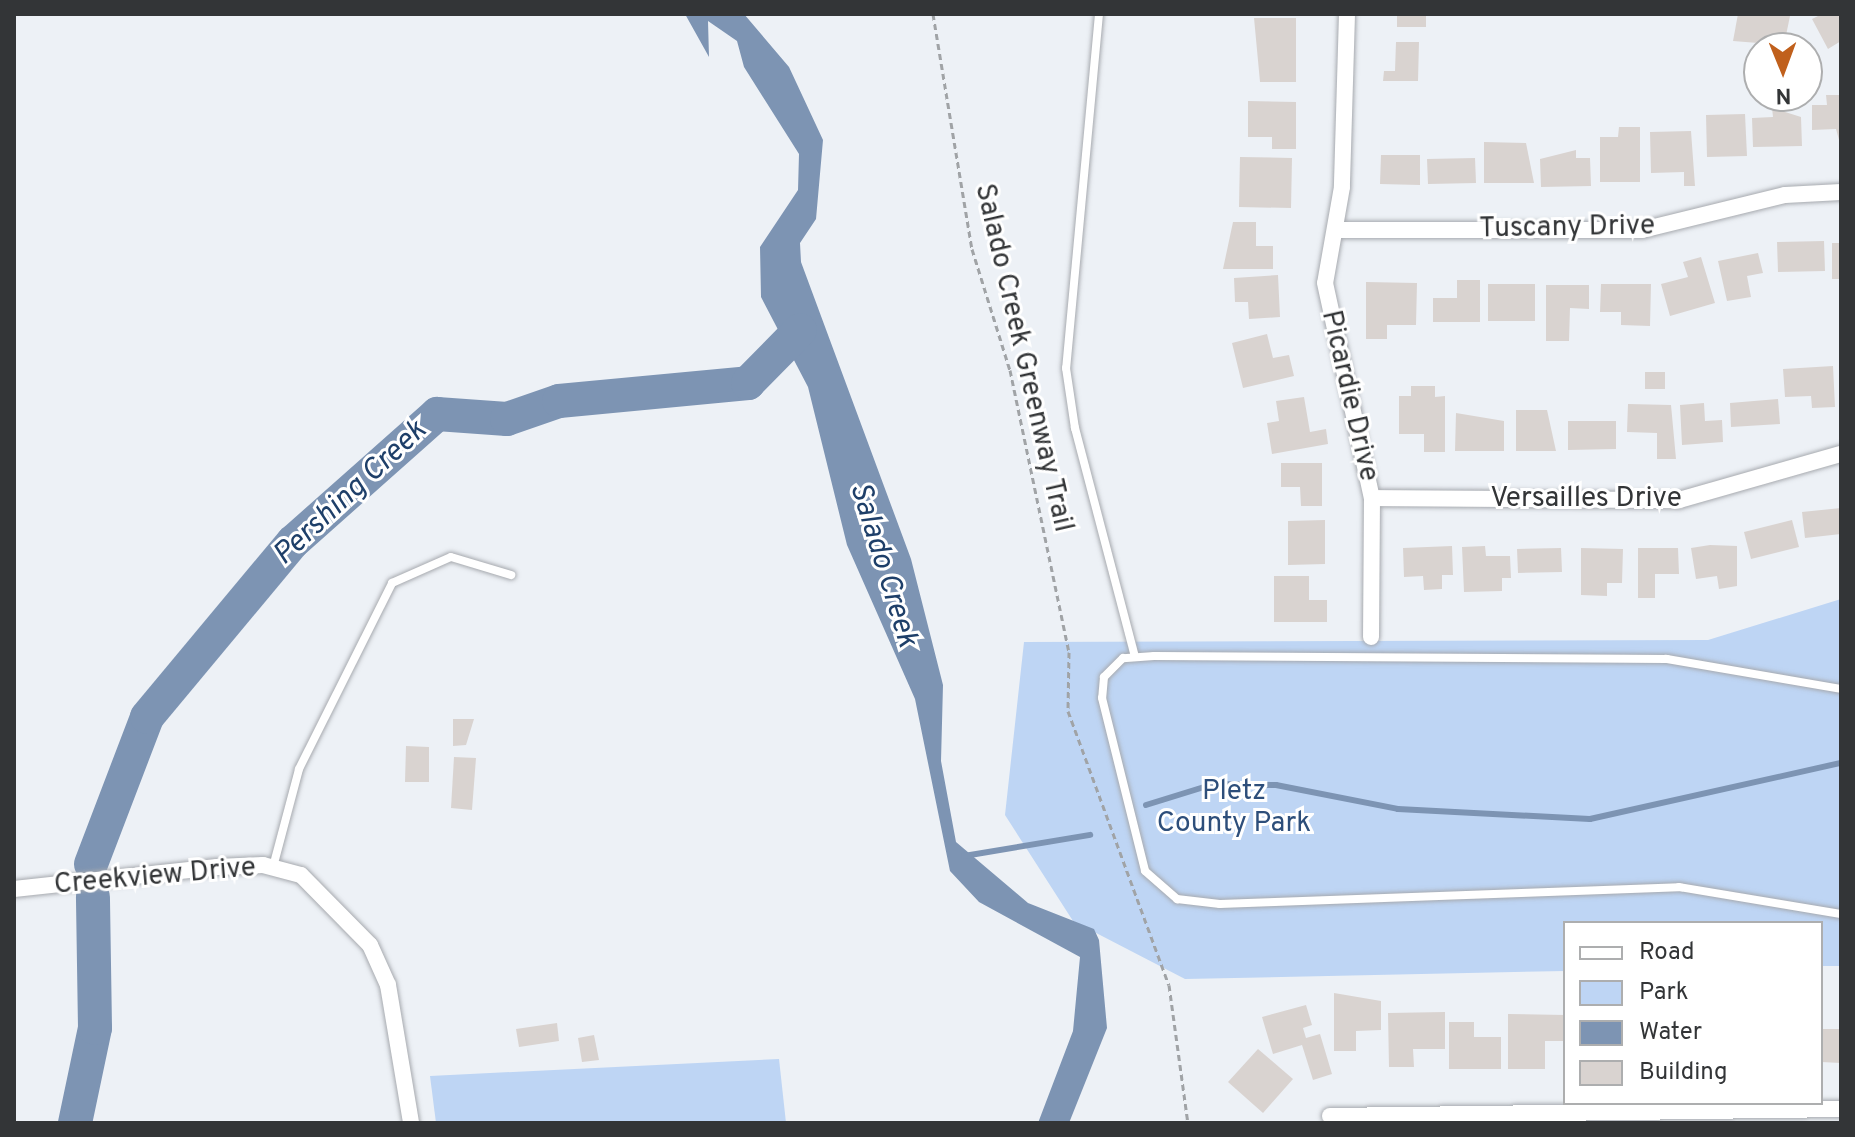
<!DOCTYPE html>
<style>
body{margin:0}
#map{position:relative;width:1855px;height:1137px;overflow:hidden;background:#edf1f6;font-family:Overpass,sans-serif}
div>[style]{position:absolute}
.green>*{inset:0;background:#bed5f4}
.water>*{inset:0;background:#7d94b3}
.stream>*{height:6px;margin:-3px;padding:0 3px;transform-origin:3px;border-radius:3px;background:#7d94b3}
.river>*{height:34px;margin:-17px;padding:0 17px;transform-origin:17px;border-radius:17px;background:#7d94b3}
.building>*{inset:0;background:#d9d3d0}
.path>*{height:3px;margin-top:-1.5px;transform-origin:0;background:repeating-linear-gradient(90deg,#a0a3a6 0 6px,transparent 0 10px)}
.roads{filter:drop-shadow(0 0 2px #a7aaaf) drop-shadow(0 0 2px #a7aaaf)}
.lane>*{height:8px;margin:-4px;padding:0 4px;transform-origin:4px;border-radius:4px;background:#fff}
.street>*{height:16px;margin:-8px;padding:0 8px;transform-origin:8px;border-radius:8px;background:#fff}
span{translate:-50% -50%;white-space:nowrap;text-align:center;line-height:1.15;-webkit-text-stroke:6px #fff;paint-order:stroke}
.street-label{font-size:28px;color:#333537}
.park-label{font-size:28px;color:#2d4e7a}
.water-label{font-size:30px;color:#1e3f69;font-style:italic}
.frame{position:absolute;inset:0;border:16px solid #333537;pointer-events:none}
.legend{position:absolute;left:1563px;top:921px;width:260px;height:184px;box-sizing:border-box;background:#fff;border:2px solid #adaeaf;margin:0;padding:10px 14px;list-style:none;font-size:24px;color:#333537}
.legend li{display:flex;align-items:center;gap:16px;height:40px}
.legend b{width:40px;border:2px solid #adaeaf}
.north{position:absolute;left:1743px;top:32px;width:80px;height:80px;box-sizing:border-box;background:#fff;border:2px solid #adaeaf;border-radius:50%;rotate:179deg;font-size:22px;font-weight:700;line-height:32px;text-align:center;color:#333537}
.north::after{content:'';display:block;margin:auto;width:28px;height:36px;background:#c0601c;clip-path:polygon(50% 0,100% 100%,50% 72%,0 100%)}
</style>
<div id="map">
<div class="green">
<div style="clip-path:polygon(1841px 599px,1841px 966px,1821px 966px,1821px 923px,1565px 923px,1565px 971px,1185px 979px,1073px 921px,1005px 815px,1024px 642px,1708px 640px)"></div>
<div style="clip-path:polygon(779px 1059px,786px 1123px,436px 1123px,430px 1076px)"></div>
</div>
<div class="water">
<div style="clip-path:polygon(685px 14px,744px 14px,789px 67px,823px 140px,816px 219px,800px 243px,801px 262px,911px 559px,943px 685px,941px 761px,956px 842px,1028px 903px,1094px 929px,1099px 940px,1107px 1028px,1069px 1123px,1038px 1123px,1073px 1031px,1080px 957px,979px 902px,950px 871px,915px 699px,847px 545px,808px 387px,761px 297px,760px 247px,798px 190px,799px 154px,744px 67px,737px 41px,708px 21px,709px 57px)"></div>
</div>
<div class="stream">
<div style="left:1146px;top:805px;width:71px;rotate:-17.2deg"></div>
<div style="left:1214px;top:784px;width:62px;rotate:0.9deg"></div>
<div style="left:1276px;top:785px;width:124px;rotate:11.1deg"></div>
<div style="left:1398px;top:809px;width:192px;rotate:3deg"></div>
<div style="left:1590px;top:819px;width:257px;rotate:-12.6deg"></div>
<div style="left:964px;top:856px;width:128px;rotate:-9.5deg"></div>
</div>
<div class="river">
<div style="left:91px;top:864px;width:157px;rotate:-69.1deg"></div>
<div style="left:147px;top:717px;width:228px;rotate:-50.2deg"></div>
<div style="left:293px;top:542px;width:193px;rotate:-41.6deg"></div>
<div style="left:437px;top:414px;width:70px;rotate:4.1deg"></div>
<div style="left:507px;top:419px;width:55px;rotate:-19.1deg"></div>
<div style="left:559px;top:401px;width:190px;rotate:-5.4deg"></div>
<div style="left:748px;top:383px;width:74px;rotate:-45.5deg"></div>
<div style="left:75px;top:1123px;width:97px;rotate:-78.1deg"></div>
<div style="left:95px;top:1028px;width:131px;rotate:-90.9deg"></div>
</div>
<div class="building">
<div style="clip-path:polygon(1397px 14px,1426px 14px,1426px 27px,1397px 27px)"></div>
<div style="clip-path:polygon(1738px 14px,1790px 16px,1784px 45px,1733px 41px)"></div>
<div style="clip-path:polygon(1822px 14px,1841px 14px,1841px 41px,1828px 49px,1812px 19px)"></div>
<div style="clip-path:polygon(1254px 18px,1296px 18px,1296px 82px,1260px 82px)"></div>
<div style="clip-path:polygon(1396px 42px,1419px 42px,1418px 81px,1383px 81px,1384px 71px,1395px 71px)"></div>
<div style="clip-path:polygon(1826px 95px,1841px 95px,1841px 147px,1836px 129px,1812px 130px,1812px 105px,1827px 105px)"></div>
<div style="clip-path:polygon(1248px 101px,1296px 102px,1296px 149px,1272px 149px,1272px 137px,1248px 137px)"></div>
<div style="clip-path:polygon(1772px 108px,1801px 117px,1802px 146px,1753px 147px,1752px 118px,1773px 117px)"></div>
<div style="clip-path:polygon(1745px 114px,1747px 156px,1707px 157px,1706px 115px)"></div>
<div style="clip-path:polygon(1619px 127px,1640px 127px,1640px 182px,1600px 182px,1600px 137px,1618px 137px)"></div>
<div style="clip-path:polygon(1691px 131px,1695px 186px,1684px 186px,1684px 172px,1651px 173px,1650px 132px)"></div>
<div style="clip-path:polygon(1484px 142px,1526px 143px,1534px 183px,1484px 183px)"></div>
<div style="clip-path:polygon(1576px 150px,1576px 158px,1590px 158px,1591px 186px,1541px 187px,1540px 159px)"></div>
<div style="clip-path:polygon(1381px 155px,1420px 155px,1420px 185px,1380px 184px)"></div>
<div style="clip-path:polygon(1240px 157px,1292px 158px,1291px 208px,1239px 207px)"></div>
<div style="clip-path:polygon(1475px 158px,1476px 183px,1428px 184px,1427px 159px)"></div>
<div style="clip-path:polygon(1233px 222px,1256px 222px,1256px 246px,1273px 246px,1273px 269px,1223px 269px)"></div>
<div style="clip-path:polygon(1824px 241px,1825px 271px,1778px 272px,1777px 242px)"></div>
<div style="clip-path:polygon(1832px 243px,1841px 243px,1841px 279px,1832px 279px)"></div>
<div style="clip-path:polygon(1758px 253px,1763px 273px,1747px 276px,1751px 297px,1727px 301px,1718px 261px)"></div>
<div style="clip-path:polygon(1701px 257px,1715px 303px,1670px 316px,1661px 284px,1688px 277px,1683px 262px)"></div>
<div style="clip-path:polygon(1278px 275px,1280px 317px,1249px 319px,1248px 302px,1235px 302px,1234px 278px)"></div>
<div style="clip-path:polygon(1457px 280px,1480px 280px,1480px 322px,1433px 322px,1433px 298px,1457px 298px)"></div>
<div style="clip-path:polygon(1366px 282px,1417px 283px,1416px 325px,1387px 325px,1387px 339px,1366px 339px)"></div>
<div style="clip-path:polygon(1488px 284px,1535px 284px,1535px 321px,1488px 321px)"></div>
<div style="clip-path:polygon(1601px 284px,1651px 284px,1650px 326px,1621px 325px,1621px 312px,1600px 312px)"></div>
<div style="clip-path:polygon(1546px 285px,1589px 285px,1589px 309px,1570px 308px,1569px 341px,1546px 341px)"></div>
<div style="clip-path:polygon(1267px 334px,1273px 358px,1289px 355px,1294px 376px,1243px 388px,1232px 343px)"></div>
<div style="clip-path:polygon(1833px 366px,1835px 407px,1812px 408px,1811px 396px,1785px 397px,1783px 369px)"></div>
<div style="clip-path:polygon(1645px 372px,1665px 372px,1665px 389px,1645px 389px)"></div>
<div style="clip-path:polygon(1411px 386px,1435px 386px,1435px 397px,1445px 396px,1445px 452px,1424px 452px,1424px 434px,1399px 434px,1399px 396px,1411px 396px)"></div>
<div style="clip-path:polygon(1304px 397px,1310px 432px,1326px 429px,1328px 444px,1272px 454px,1267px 423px,1279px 421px,1276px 401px)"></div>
<div style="clip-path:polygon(1778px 399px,1780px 424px,1731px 427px,1730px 403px)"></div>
<div style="clip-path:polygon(1704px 403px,1705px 421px,1722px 420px,1723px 442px,1682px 445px,1680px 405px)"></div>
<div style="clip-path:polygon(1628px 404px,1671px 405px,1676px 459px,1657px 459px,1657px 433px,1627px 432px)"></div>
<div style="clip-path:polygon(1516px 410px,1547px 410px,1556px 451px,1516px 451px)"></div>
<div style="clip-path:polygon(1456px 413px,1504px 421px,1504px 451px,1455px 451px)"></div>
<div style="clip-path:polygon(1568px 421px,1616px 421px,1616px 449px,1568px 450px)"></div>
<div style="clip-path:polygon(1281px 463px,1322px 463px,1322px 506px,1301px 506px,1300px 487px,1281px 487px)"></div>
<div style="clip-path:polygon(1841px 508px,1841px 534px,1805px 538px,1802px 512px)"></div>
<div style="clip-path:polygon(1325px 520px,1325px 564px,1288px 565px,1288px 521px)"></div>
<div style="clip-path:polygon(1792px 520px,1799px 547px,1751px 559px,1744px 532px)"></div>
<div style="clip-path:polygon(1710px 545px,1737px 546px,1737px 586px,1719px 589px,1717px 576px,1696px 579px,1691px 548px)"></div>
<div style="clip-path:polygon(1452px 546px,1453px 575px,1442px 575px,1442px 589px,1424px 590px,1423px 576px,1404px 577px,1403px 548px)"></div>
<div style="clip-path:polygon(1485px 546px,1486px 556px,1510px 556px,1511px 578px,1502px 578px,1502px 591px,1464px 592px,1462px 547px)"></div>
<div style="clip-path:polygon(1561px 548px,1562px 572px,1518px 573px,1517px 549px)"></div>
<div style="clip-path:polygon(1581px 548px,1623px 549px,1622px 583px,1607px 583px,1607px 596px,1581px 595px)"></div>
<div style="clip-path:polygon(1638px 548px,1678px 548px,1679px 574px,1655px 574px,1655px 598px,1638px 598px)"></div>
<div style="clip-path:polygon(1274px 576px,1309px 576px,1309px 600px,1327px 600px,1327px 622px,1274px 622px)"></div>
<div style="clip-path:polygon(453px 719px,474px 719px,466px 745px,453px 746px)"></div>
<div style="clip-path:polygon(406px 746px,429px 747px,429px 782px,405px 782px)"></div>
<div style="clip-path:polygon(454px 757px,476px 758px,472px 810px,451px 808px)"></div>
<div style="clip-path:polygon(1334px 993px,1381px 1001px,1381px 1030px,1356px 1031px,1356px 1051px,1334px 1051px)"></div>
<div style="clip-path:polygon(1306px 1005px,1312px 1025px,1303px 1028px,1306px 1038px,1320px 1034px,1332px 1074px,1313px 1080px,1302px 1045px,1273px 1054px,1262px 1017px)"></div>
<div style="clip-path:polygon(1445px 1012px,1445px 1049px,1413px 1049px,1414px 1067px,1389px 1067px,1388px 1013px)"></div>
<div style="clip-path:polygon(1508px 1014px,1565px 1015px,1565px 1041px,1545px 1041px,1545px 1069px,1508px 1069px)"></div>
<div style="clip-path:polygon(1449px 1022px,1474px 1022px,1474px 1037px,1501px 1037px,1501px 1069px,1449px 1069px)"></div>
<div style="clip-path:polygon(557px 1023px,559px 1041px,519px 1047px,516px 1029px)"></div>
<div style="clip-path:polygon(1821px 1029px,1841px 1029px,1841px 1063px,1821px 1062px)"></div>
<div style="clip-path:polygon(594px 1035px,599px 1060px,582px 1062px,578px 1038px)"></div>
<div style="clip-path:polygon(1258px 1049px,1293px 1079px,1263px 1113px,1228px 1082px)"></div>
</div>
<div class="path">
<div style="left:933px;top:14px;width:238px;rotate:80.6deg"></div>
<div style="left:972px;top:249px;width:127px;rotate:72.6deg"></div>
<div style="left:1010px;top:370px;width:288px;rotate:78.2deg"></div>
<div style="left:1069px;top:652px;width:59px;rotate:91deg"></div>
<div style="left:1068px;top:711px;width:292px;rotate:69.8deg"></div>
<div style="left:1169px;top:985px;width:139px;rotate:82.2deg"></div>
</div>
<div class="roads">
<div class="lane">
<div style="left:1099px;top:14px;width:356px;rotate:95.3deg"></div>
<div style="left:1066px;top:368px;width:61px;rotate:81.5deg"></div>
<div style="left:1075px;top:428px;width:236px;rotate:75.3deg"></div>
<div style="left:1841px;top:689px;width:177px;rotate:-170.2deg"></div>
<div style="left:1667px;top:659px;width:513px;rotate:-179.66deg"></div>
<div style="left:1154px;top:656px;width:31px;rotate:176deg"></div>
<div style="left:1123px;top:658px;width:27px;rotate:135deg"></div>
<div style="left:1104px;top:677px;width:21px;rotate:95deg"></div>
<div style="left:1102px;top:698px;width:178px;rotate:76deg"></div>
<div style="left:1145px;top:871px;width:43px;rotate:41.2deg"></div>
<div style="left:1177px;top:899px;width:43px;rotate:6.6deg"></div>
<div style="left:1220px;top:904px;width:459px;rotate:-2.1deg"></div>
<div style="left:1679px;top:887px;width:164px;rotate:9.5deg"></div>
<div style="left:273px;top:867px;width:101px;rotate:-75.1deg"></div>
<div style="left:299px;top:769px;width:208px;rotate:-63.4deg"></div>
<div style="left:392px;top:583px;width:64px;rotate:-23.8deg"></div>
<div style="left:451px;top:557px;width:63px;rotate:16.7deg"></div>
</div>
<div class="street">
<div style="left:1347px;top:14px;width:173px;rotate:91.7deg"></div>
<div style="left:1342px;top:187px;width:97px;rotate:100deg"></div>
<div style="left:1325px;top:283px;width:220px;rotate:77.7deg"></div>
<div style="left:1372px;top:498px;width:139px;rotate:90.4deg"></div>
<div style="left:1336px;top:230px;width:306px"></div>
<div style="left:1642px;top:230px;width:147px;rotate:-13.8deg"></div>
<div style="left:1785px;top:195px;width:56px;rotate:-3.1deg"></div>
<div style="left:1372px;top:498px;width:307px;rotate:0.4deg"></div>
<div style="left:1679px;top:500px;width:168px;rotate:-15.9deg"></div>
<div style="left:14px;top:889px;width:204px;rotate:-6.2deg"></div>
<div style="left:217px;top:867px;width:46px;rotate:-2.5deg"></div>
<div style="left:263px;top:865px;width:39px;rotate:15deg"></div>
<div style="left:301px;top:875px;width:98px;rotate:45.4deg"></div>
<div style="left:370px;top:945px;width:44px;rotate:65.8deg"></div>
<div style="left:388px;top:985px;width:140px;rotate:80.5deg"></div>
<div style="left:1330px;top:1116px;width:511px;rotate:-0.78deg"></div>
</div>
</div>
<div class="street-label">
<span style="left:1567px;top:228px;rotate:-1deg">Tuscany Drive</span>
<span style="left:1023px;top:358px;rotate:77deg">Salado Creek Greenway Trail</span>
<span style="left:1349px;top:396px;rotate:77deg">Picardie Drive</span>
<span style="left:1586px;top:499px">Versailles Drive</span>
<span style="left:155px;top:877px;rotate:-5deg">Creekview Drive</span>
</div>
<div class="park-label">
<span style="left:1234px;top:808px">Pletz<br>County Park</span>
</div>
<div class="water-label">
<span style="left:351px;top:494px;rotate:-43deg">Pershing Creek</span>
<span style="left:882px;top:565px;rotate:73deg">Salado Creek</span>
</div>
<div class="frame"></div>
<ul class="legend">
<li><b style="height:10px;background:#fff"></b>Road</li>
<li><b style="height:22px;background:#bed5f4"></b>Park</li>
<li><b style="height:22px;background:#7d94b3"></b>Water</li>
<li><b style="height:22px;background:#d9d3d0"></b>Building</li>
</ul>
<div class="north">N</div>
</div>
